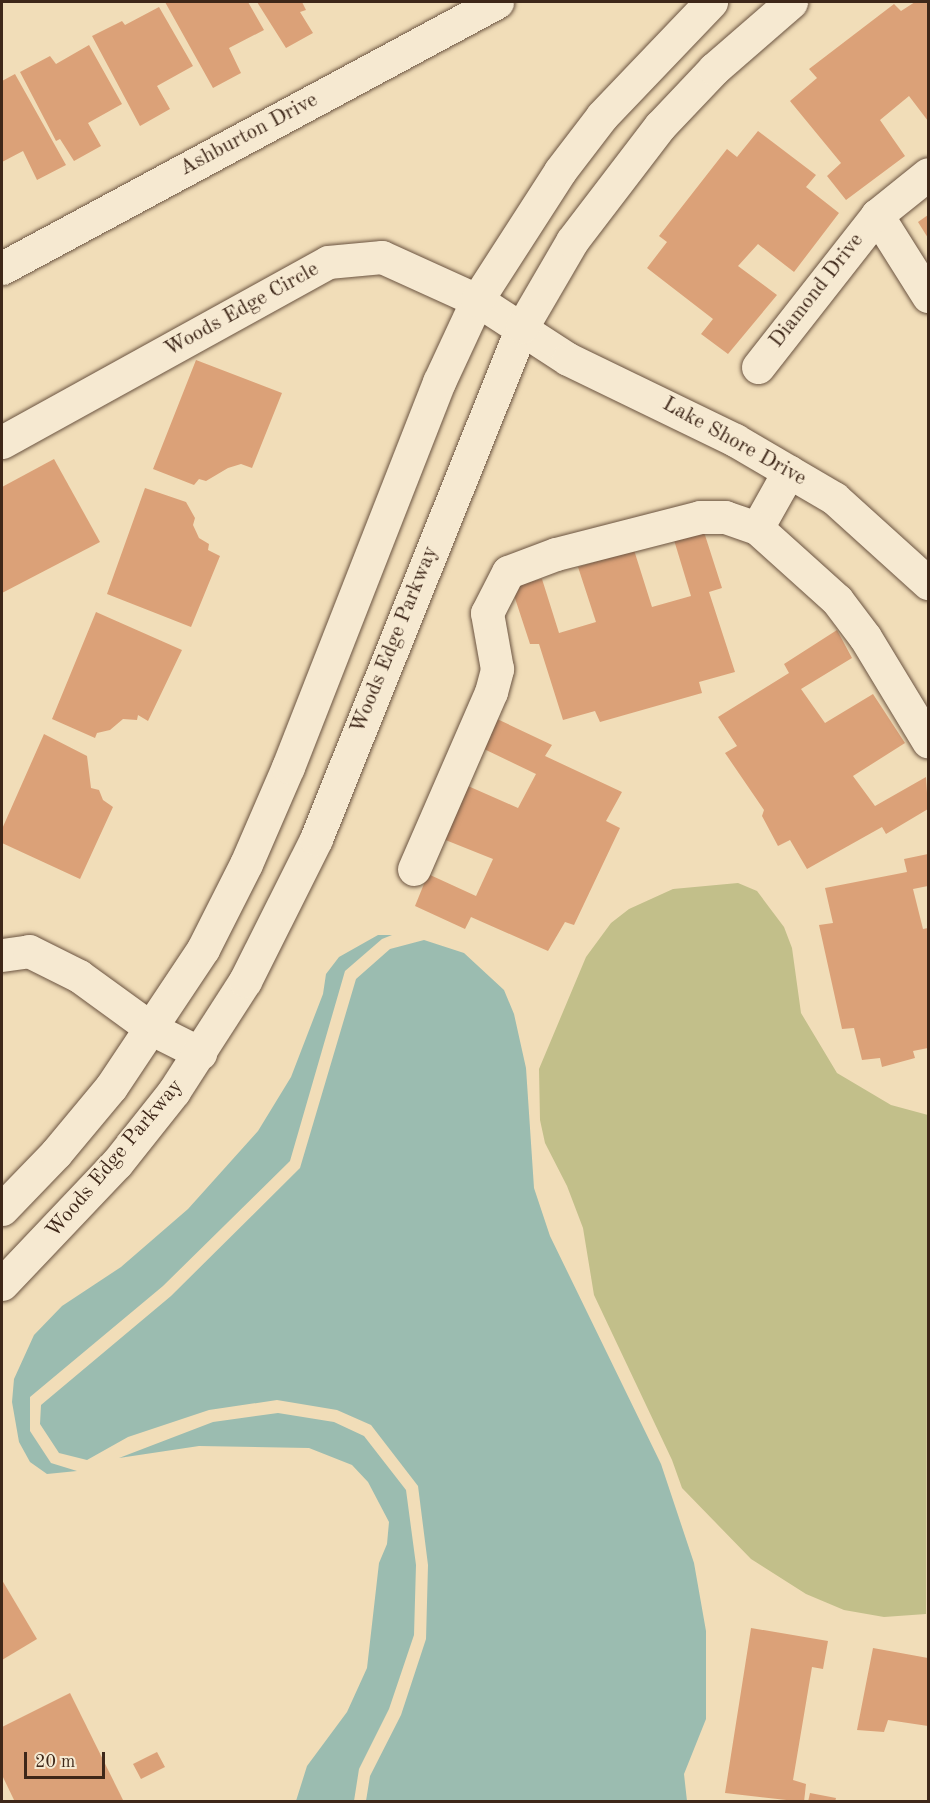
<!DOCTYPE html>
<style>
body{margin:0}
#map{position:relative;width:930px;height:1803px;overflow:hidden;background:#f1ddb8;font-family:"Old Standard TT",serif}
div>[style]{position:absolute}
.green>*{inset:0;background:#c2bf8a}
.water>*{inset:0;background:#9bbcb0}
.building>*{inset:0;background:#dba178}
.roads{filter:drop-shadow(0 0 2px #6b5441) drop-shadow(0 0 2px #6b5441)}
.minor>*{height:33px;margin:-16.5px;padding:0 16.5px;transform-origin:16.5px;border-radius:16.5px;background:#f6e9d1}
span{translate:-50% -50%;white-space:nowrap;text-align:center;line-height:1.15;-webkit-text-stroke:5px #f6e9d1;paint-order:stroke}
.street-label{font-size:21px;color:#3e2719}
.frame{position:absolute;inset:0;border:3px solid #3e2719;pointer-events:none}
.scale{position:absolute;left:24px;top:1752px;width:81px;height:27px;box-sizing:border-box;border:3px solid #3e2719;border-top:0;padding-left:8px;font-size:18px;line-height:21px;white-space:nowrap;color:#3e2719;-webkit-text-stroke:4px #f6e9d1;paint-order:stroke}
</style>
<div id="map">
<div class="green">
<div style="clip-path:polygon(738px 883px,757px 891px,784px 927px,792px 948px,801px 1013px,837px 1073px,891px 1105px,928px 1115px,926px 1614px,884px 1617px,844px 1610px,806px 1594px,751px 1559px,682px 1488px,672px 1460px,594px 1295px,583px 1228px,567px 1186px,545px 1143px,540px 1120px,539px 1069px,586px 957px,611px 923px,629px 909px,673px 889px)"></div>
</div>
<div class="water">
<div style="clip-path:polygon(378px 935px,392px 935px,382px 939px,345px 971px,290px 1161px,163px 1286px,30px 1397px,30px 1431px,51px 1463px,77px 1471px,47px 1474px,30px 1462px,19px 1442px,12px 1402px,14px 1379px,34px 1335px,62px 1306px,121px 1267px,188px 1209px,258px 1131px,291px 1077px,323px 994px,326px 974px,339px 957px)"></div>
<div style="clip-path:polygon(424px 940px,464px 953px,504px 990px,514px 1014px,526px 1068px,534px 1188px,550px 1236px,661px 1464px,694px 1563px,706px 1631px,706px 1719px,684px 1774px,687px 1801px,366px 1801px,370px 1776px,401px 1715px,426px 1639px,428px 1565px,418px 1486px,371px 1425px,337px 1410px,277px 1400px,209px 1410px,128px 1437px,87px 1460px,59px 1453px,40px 1424px,41px 1405px,171px 1296px,300px 1168px,356px 979px,390px 949px)"></div>
<div style="clip-path:polygon(278px 1413px,334px 1422px,364px 1436px,406px 1490px,416px 1565px,414px 1635px,389px 1709px,359px 1769px,354px 1801px,296px 1801px,307px 1766px,347px 1712px,367px 1668px,379px 1563px,387px 1544px,389px 1522px,368px 1482px,352px 1465px,309px 1448px,199px 1446px,119px 1458px,213px 1422px)"></div>
</div>
<div class="building">
<div style="clip-path:polygon(165px 2px,248px 2px,264px 30px,229px 48px,241px 73px,213px 88px)"></div>
<div style="clip-path:polygon(257px 2px,302px 2px,306px 10px,300px 12px,313px 33px,286px 48px)"></div>
<div style="clip-path:polygon(915px 2px,928px 2px,928px 121px,909px 96px,880px 120px,905px 156px,846px 200px,827px 176px,841px 163px,790px 101px,817px 78px,809px 69px,894px 4px,901px 11px)"></div>
<div style="clip-path:polygon(159px 7px,193px 66px,157px 86px,170px 109px,140px 126px,92px 36px,122px 21px,125px 25px)"></div>
<div style="clip-path:polygon(89px 45px,122px 104px,88px 123px,101px 146px,74px 161px,60px 139px,56px 141px,20px 72px,50px 56px,56px 64px)"></div>
<div style="clip-path:polygon(15px 74px,66px 165px,37px 180px,23px 151px,2px 162px,2px 81px)"></div>
<div style="clip-path:polygon(758px 131px,816px 175px,806px 187px,839px 213px,794px 272px,758px 244px,738px 266px,777px 295px,728px 354px,701px 334px,713px 319px,647px 268px,667px 242px,659px 236px,727px 149px,737px 157px)"></div>
<div style="clip-path:polygon(928px 215px,928px 238px,918px 222px)"></div>
<div style="clip-path:polygon(196px 360px,282px 393px,252px 468px,241px 464px,228px 468px,206px 481px,199px 479px,194px 485px,153px 469px)"></div>
<div style="clip-path:polygon(54px 459px,100px 542px,2px 593px,2px 487px)"></div>
<div style="clip-path:polygon(145px 488px,186px 502px,195px 518px,193px 525px,199px 538px,209px 544px,208px 550px,220px 556px,191px 627px,107px 594px)"></div>
<div style="clip-path:polygon(704px 532px,722px 588px,709px 592px,735px 672px,699px 682px,702px 693px,600px 722px,595px 711px,563px 720px,539px 644px,530px 644px,511px 586px,542px 579px,559px 633px,596px 622px,578px 567px,634px 550px,652px 607px,691px 596px,674px 540px)"></div>
<div style="clip-path:polygon(96px 612px,182px 650px,148px 721px,138px 715px,137px 720px,123px 719px,110px 730px,97px 733px,95px 738px,52px 719px)"></div>
<div style="clip-path:polygon(837px 630px,852px 658px,801px 689px,825px 723px,873px 694px,905px 743px,853px 776px,875px 806px,926px 777px,928px 809px,886px 834px,882px 827px,807px 869px,790px 840px,778px 846px,762px 816px,764px 810px,725px 753px,737px 746px,718px 717px,789px 673px,784px 664px)"></div>
<div style="clip-path:polygon(495px 718px,552px 745px,545px 756px,622px 792px,606px 821px,620px 828px,574px 925px,565px 922px,548px 951px,471px 917px,465px 929px,415px 906px,428px 874px,476px 896px,493px 859px,443px 839px,468px 786px,518px 808px,536px 774px,484px 749px)"></div>
<div style="clip-path:polygon(44px 734px,87px 756px,91px 788px,99px 790px,103px 800px,113px 807px,80px 879px,2px 843px,2px 829px)"></div>
<div style="clip-path:polygon(928px 854px,928px 886px,913px 889px,923px 929px,928px 928px,928px 1048px,913px 1051px,915px 1058px,882px 1067px,880px 1058px,862px 1060px,854px 1028px,842px 1029px,819px 925px,833px 923px,825px 888px,907px 872px,904px 859px)"></div>
<div style="clip-path:polygon(2px 1580px,37px 1639px,2px 1660px)"></div>
<div style="clip-path:polygon(751px 1628px,828px 1641px,823px 1669px,812px 1667px,793px 1780px,806px 1784px,804px 1802px,725px 1793px)"></div>
<div style="clip-path:polygon(873px 1648px,928px 1658px,928px 1726px,888px 1720px,884px 1732px,857px 1730px)"></div>
<div style="clip-path:polygon(70px 1693px,124px 1802px,15px 1802px,2px 1775px,2px 1727px)"></div>
<div style="clip-path:polygon(157px 1752px,165px 1767px,141px 1779px,133px 1764px)"></div>
<div style="clip-path:polygon(810px 1793px,836px 1798px,835px 1802px,808px 1802px)"></div>
</div>
<div class="roads">
<div class="minor">
<div style="left:877px;top:215px;width:96px;rotate:57.8deg"></div>
<div style="left:2px;top:268px;width:562px;rotate:-28.25deg"></div>
<div style="left:758px;top:367px;width:193px;rotate:-51.9deg"></div>
<div style="left:877px;top:215px;width:65px;rotate:-38.8deg"></div>
<div style="left:2px;top:442px;width:372px;rotate:-28.9deg"></div>
<div style="left:328px;top:262px;width:54px;rotate:-5.3deg"></div>
<div style="left:382px;top:257px;width:104px;rotate:24.4deg"></div>
<div style="left:477px;top:300px;width:108px;rotate:33deg"></div>
<div style="left:568px;top:359px;width:186px;rotate:25.9deg"></div>
<div style="left:735px;top:440px;width:115px;rotate:30.4deg"></div>
<div style="left:834px;top:498px;width:127px;rotate:42.1deg"></div>
<div style="left:757px;top:528px;width:65px;rotate:-60.7deg"></div>
<div style="left:414px;top:869px;width:193px;rotate:-66.5deg"></div>
<div style="left:491px;top:692px;width:24px;rotate:-75deg"></div>
<div style="left:497px;top:669px;width:57px;rotate:-100.1deg"></div>
<div style="left:487px;top:613px;width:46px;rotate:-62.9deg"></div>
<div style="left:508px;top:572px;width:51px;rotate:-20.6deg"></div>
<div style="left:556px;top:554px;width:149px;rotate:-14.4deg"></div>
<div style="left:700px;top:517px;width:25px"></div>
<div style="left:725px;top:517px;width:34px;rotate:19deg"></div>
<div style="left:757px;top:528px;width:108px;rotate:42deg"></div>
<div style="left:837px;top:600px;width:46px;rotate:52.9deg"></div>
<div style="left:865px;top:637px;width:122px;rotate:58.8deg"></div>
<div style="left:2px;top:955px;width:27px;rotate:-8deg"></div>
<div style="left:29px;top:951px;width:56px;rotate:26.6deg"></div>
<div style="left:79px;top:976px;width:90px;rotate:36deg"></div>
<div style="left:152px;top:1029px;width:54px;rotate:26.6deg"></div>
<div style="left:2px;top:1209px;width:78px;rotate:-46deg"></div>
<div style="left:56px;top:1153px;width:86px;rotate:-50.2deg"></div>
<div style="left:111px;top:1087px;width:166px;rotate:-56.3deg"></div>
<div style="left:203px;top:949px;width:95px;rotate:-63.2deg"></div>
<div style="left:246px;top:864px;width:106px;rotate:-66.6deg"></div>
<div style="left:288px;top:767px;width:414px;rotate:-68.6deg"></div>
<div style="left:439px;top:382px;width:90px;rotate:-65.1deg"></div>
<div style="left:477px;top:300px;width:153px;rotate:-57.2deg"></div>
<div style="left:560px;top:171px;width:69px;rotate:-52.6deg"></div>
<div style="left:602px;top:116px;width:158px;rotate:-46.3deg"></div>
<div style="left:2px;top:1284px;width:167px;rotate:-46.5deg"></div>
<div style="left:117px;top:1163px;width:92px;rotate:-51.6deg"></div>
<div style="left:174px;top:1091px;width:131px;rotate:-57.2deg"></div>
<div style="left:245px;top:981px;width:159px;rotate:-63.4deg"></div>
<div style="left:316px;top:839px;width:552px;rotate:-68.08deg"></div>
<div style="left:522px;top:327px;width:99px;rotate:-59.8deg"></div>
<div style="left:572px;top:241px;width:145px;rotate:-52.6deg"></div>
<div style="left:660px;top:126px;width:79px;rotate:-46.5deg"></div>
<div style="left:714px;top:69px;width:102px;rotate:-41deg"></div>
</div>
</div>
<div class="street-label">
<span style="left:249px;top:135px;rotate:-28deg">Ashburton Drive</span>
<span style="left:817px;top:291px;rotate:-52deg">Diamond Drive</span>
<span style="left:242px;top:310px;rotate:-29deg">Woods Edge Circle</span>
<span style="left:734px;top:442px;rotate:29deg">Lake Shore Drive</span>
<span style="left:395px;top:640px;rotate:-68deg">Woods Edge Parkway</span>
<span style="left:115px;top:1159px;rotate:-50deg">Woods Edge Parkway</span>
</div>
<div class="frame"></div>
<div class="scale">20 m</div>
</div>
